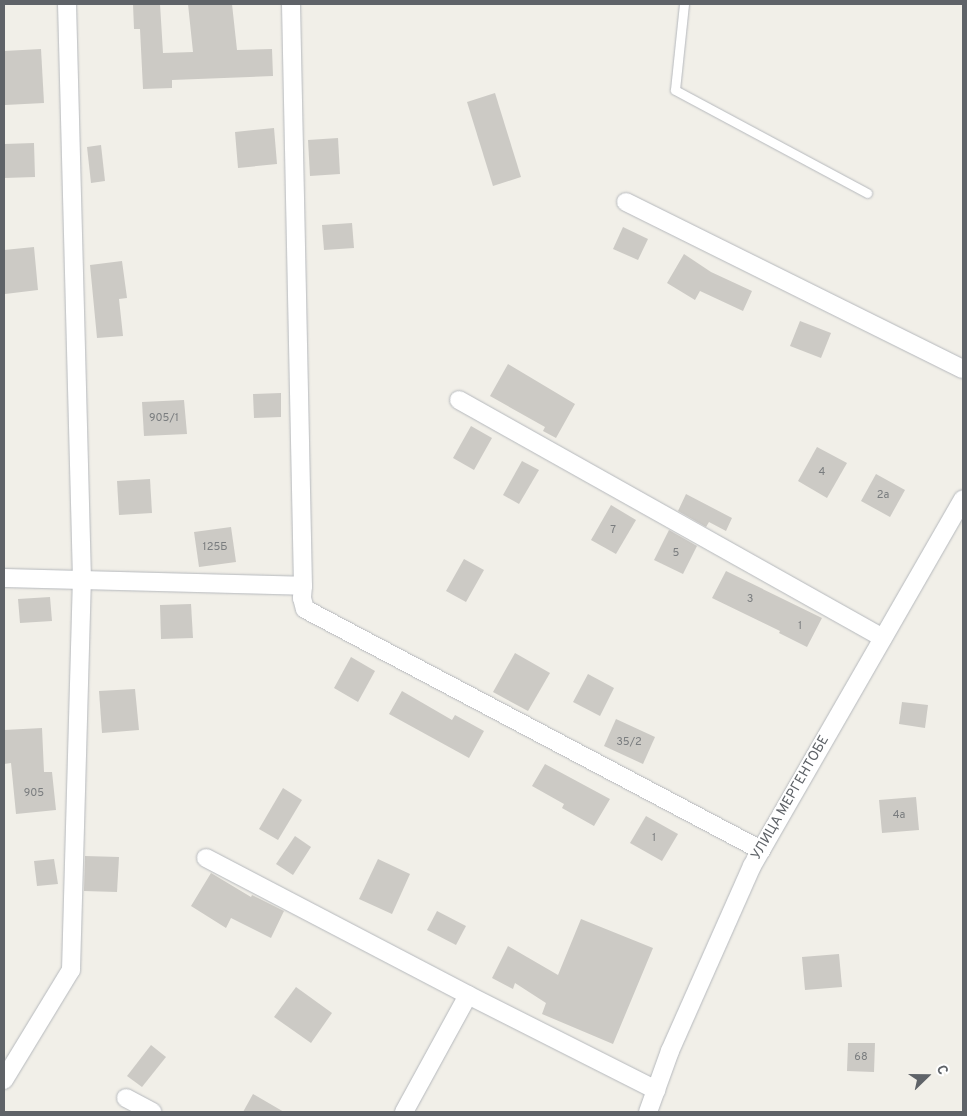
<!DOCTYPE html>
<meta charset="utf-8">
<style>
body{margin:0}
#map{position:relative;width:967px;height:1116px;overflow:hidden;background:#f1efe8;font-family:Overpass,sans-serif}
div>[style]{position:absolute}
.building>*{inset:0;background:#cccac5}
.roads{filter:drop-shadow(0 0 1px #b5b8bc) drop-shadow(0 0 1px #b5b8bc)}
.lane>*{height:9px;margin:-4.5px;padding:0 4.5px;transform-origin:4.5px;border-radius:4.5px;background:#fff}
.street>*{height:18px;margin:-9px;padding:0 9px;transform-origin:9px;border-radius:9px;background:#fff}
span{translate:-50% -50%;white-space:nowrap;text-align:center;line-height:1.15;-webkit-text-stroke:4px #fff;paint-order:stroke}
.number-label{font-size:11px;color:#7a7d7f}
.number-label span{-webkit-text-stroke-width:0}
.street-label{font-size:14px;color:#5f6368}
.frame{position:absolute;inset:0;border:5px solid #5f6368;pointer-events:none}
.north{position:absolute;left:902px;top:1051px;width:50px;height:50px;-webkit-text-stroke:4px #fff;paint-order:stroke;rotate:68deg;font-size:14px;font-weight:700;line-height:20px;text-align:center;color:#5f6368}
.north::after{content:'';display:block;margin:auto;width:18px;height:22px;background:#5f6368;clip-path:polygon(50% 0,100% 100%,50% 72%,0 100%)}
</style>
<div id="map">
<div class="building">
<div style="clip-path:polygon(133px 4px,160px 4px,163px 53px,193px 52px,188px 4px,232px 4px,237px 50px,272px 49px,273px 76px,172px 80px,172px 88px,143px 89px,140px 29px,134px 29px)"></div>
<div style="clip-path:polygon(41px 49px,44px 103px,5px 105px,4px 51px)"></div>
<div style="clip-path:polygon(495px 93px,521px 177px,493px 186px,467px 102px)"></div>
<div style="clip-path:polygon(274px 128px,277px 164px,238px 168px,235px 132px)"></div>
<div style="clip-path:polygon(338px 138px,340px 174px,310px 176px,308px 140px)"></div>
<div style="clip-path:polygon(34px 143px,35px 177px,4px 178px,4px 144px)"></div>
<div style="clip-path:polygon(101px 145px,105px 181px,91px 183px,87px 147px)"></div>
<div style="clip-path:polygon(352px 223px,354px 248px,324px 250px,322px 225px)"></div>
<div style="clip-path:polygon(623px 227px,648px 239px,638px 260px,613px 249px)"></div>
<div style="clip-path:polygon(34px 247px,38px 290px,5px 294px,4px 250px)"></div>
<div style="clip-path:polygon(684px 254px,711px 272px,752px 291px,743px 311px,700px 291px,695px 300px,667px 283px)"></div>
<div style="clip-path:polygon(122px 261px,127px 298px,119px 299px,123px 336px,97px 338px,90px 265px)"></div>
<div style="clip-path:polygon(800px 321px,831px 333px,821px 358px,790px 346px)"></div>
<div style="clip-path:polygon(508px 364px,575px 404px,556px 438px,543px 431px,545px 427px,490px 396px)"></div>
<div style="clip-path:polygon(281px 393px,281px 417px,254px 418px,253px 394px)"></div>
<div style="clip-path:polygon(184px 400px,187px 434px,144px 436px,142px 402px)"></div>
<div style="clip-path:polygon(471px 426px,492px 438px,474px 470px,453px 458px)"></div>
<div style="clip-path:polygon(817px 447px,847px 463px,827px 498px,798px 481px)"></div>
<div style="clip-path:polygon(522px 461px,539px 470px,519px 504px,503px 495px)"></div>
<div style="clip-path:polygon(876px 474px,905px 490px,890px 517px,861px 501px)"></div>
<div style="clip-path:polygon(150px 479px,152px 513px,119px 515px,117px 481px)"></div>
<div style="clip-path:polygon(686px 494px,732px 518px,726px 531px,709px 522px,706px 527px,678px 511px)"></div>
<div style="clip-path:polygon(611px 505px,636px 520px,616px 554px,591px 540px)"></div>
<div style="clip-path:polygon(231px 527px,236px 562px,199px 567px,194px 532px)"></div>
<div style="clip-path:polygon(669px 530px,697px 546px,683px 574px,654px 560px)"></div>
<div style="clip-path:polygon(464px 559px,484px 570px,466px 602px,446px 591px)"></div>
<div style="clip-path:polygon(726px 571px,822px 618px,807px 647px,779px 633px,780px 631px,712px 598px)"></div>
<div style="clip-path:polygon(50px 597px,52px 621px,20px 623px,18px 599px)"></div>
<div style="clip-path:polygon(191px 604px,193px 638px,161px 639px,160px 605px)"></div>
<div style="clip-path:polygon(515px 653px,550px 673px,528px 711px,493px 692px)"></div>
<div style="clip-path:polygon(351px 657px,375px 671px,358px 702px,334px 688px)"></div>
<div style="clip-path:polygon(588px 674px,614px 688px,600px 716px,573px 702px)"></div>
<div style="clip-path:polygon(135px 689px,139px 730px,102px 733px,99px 691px)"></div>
<div style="clip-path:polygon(402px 691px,452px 720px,455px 715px,484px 731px,469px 758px,389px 714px)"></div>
<div style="clip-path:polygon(902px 702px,928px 705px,925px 728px,899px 724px)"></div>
<div style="clip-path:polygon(616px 719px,655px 737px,643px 764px,604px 746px)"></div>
<div style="clip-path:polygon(42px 728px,44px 772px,52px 772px,56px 810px,16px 814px,11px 763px,4px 764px,4px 730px)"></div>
<div style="clip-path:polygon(545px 764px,610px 799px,594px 826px,562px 808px,564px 804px,532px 786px)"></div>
<div style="clip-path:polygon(283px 788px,302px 800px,278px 840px,259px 829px)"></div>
<div style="clip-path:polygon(916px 797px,919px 830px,882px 833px,879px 800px)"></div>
<div style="clip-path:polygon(646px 816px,678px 834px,662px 861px,630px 843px)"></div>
<div style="clip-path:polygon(295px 836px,311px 847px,293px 875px,276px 864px)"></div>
<div style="clip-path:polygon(85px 856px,119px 857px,117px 892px,84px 891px)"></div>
<div style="clip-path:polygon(54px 859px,58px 884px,37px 886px,34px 861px)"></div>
<div style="clip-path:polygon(378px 859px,410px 874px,392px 914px,359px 899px)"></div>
<div style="clip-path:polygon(211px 873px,251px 897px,252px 895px,284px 911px,271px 938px,231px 918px,226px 928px,191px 906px)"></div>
<div style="clip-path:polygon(437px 911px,466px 926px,456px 945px,427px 930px)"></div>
<div style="clip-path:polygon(581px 919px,653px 948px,613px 1044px,542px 1014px,546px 1003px,515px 983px,513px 989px,492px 978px,508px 946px,558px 975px)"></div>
<div style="clip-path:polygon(839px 954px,842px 987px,805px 990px,802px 957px)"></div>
<div style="clip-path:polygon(296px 987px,332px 1013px,311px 1043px,274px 1017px)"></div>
<div style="clip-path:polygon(848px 1043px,875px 1043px,874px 1072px,847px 1071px)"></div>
<div style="clip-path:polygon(151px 1045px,166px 1057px,142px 1087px,127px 1076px)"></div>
<div style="clip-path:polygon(253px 1094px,284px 1112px,243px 1112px)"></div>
</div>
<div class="roads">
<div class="lane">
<div style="left:684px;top:4px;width:86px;rotate:96deg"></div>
<div style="left:675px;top:90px;width:218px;rotate:28.2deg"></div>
</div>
<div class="street">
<div style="left:291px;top:4px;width:582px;rotate:88.82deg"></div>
<div style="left:303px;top:586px;width:12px;rotate:95deg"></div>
<div style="left:302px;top:598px;width:11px;rotate:75deg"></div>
<div style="left:305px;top:609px;width:516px;rotate:27.86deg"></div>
<div style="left:626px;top:202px;width:376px;rotate:26.4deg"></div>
<div style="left:459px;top:400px;width:486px;rotate:29.3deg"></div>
<div style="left:4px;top:578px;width:299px;rotate:1.5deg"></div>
<div style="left:206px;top:858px;width:296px;rotate:27.6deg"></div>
<div style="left:468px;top:995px;width:211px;rotate:26.8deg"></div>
<div style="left:4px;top:1080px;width:129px;rotate:-58.7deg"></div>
<div style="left:71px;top:970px;width:390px;rotate:-88.4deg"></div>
<div style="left:82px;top:580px;width:576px;rotate:-91.49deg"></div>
<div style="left:126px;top:1098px;width:30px;rotate:28deg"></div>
<div style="left:404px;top:1112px;width:133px;rotate:-61.3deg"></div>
<div style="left:648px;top:1112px;width:65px;rotate:-70.2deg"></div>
<div style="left:670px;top:1051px;width:202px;rotate:-66.1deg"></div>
<div style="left:752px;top:866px;width:423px;rotate:-60.1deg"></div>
</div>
</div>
<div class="number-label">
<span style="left:164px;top:418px">905/1</span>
<span style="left:822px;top:472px">4</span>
<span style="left:883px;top:495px">2а</span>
<span style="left:613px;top:530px">7</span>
<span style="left:215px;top:547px">125Б</span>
<span style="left:676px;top:553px">5</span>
<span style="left:750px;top:599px">3</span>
<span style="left:800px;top:626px">1</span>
<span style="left:629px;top:742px">35/2</span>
<span style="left:34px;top:793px">905</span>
<span style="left:899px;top:815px">4а</span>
<span style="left:654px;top:838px">1</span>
<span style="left:861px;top:1057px">68</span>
</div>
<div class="street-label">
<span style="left:791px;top:798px;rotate:-60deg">УЛИЦА МЕРГЕНТОБЕ</span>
</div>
<div class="frame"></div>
<div class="north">С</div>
</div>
